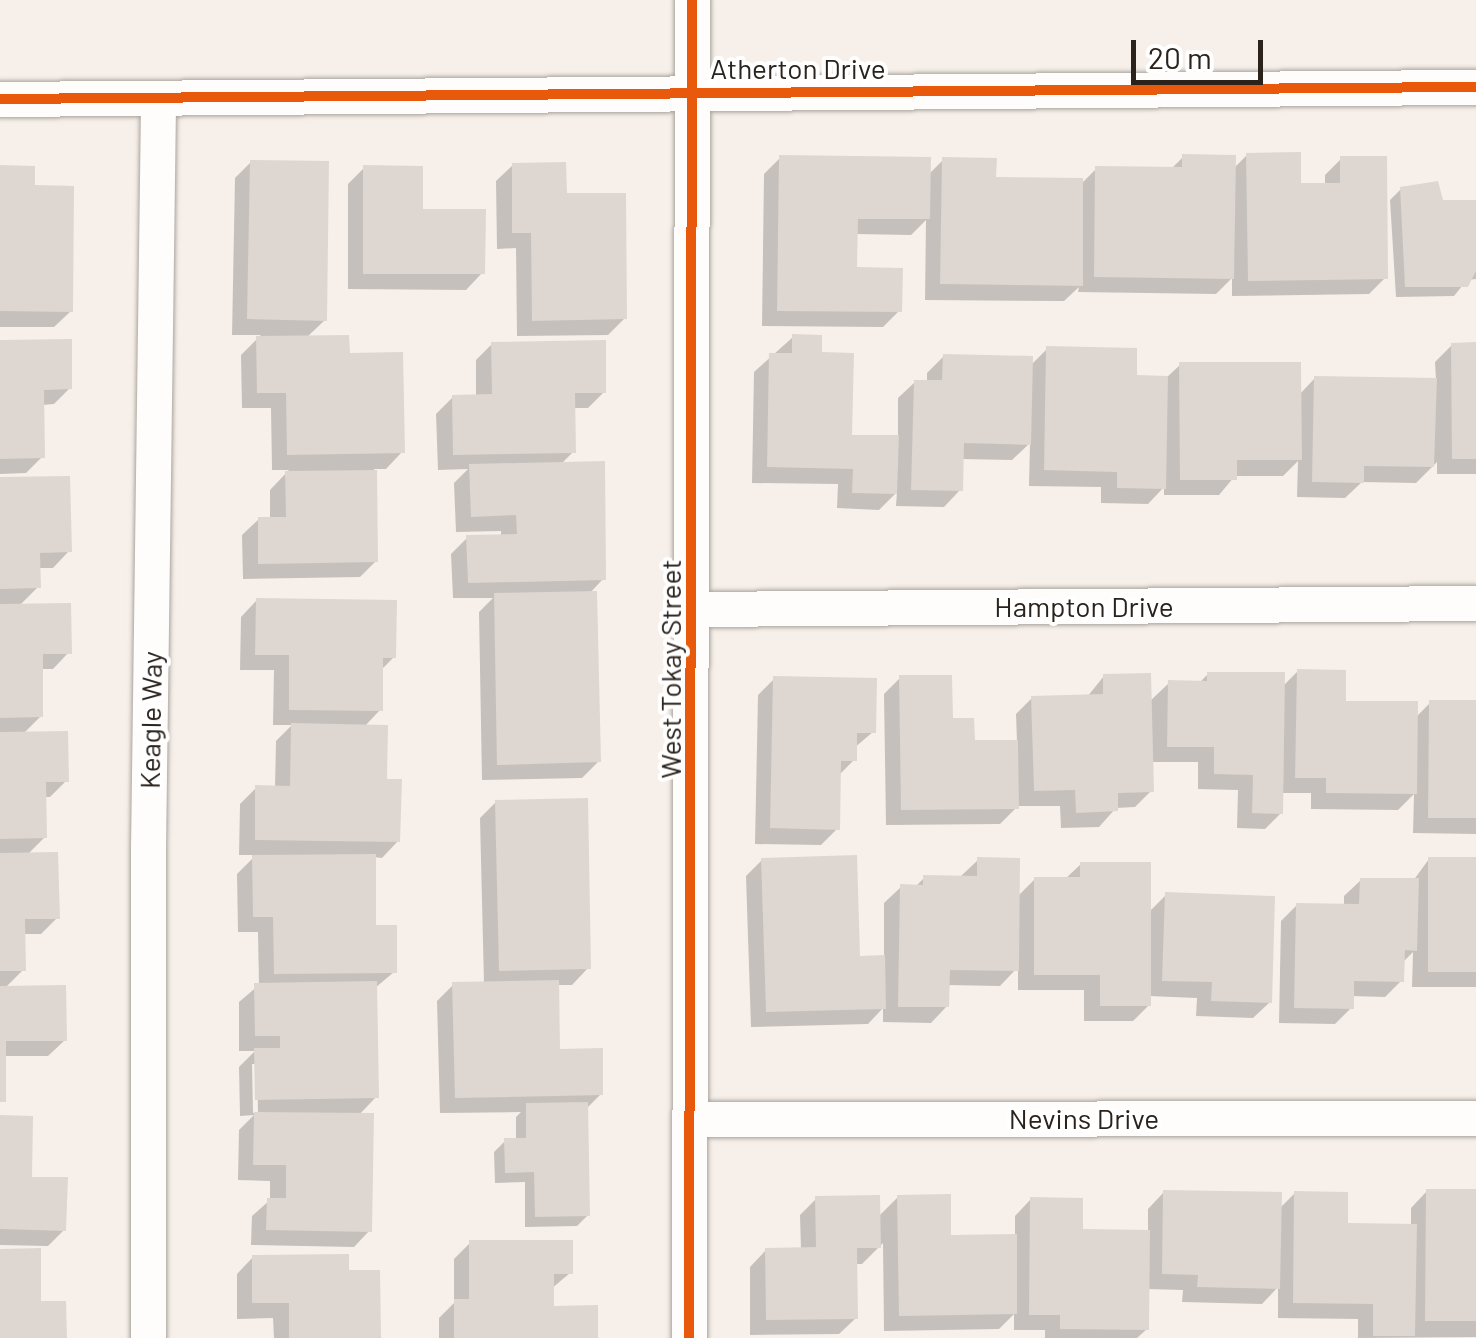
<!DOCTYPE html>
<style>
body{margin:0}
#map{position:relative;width:1476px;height:1338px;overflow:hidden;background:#f7f0ea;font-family:Barlow,sans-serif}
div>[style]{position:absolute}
.shadow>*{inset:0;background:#0003}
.building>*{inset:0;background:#ded6d0}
.roads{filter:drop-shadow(0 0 2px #aba49f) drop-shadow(0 0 2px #aba49f)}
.street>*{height:35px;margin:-17.5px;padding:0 17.5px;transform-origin:17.5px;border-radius:17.5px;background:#fefdfc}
.cycleway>*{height:10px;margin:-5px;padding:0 5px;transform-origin:5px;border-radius:5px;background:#e8590c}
span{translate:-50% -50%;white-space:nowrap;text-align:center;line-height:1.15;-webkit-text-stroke:8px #fff;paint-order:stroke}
.street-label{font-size:28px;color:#2a221b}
.scale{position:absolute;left:1131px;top:40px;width:132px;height:45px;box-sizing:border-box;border:5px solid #2a221b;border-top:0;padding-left:12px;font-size:30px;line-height:35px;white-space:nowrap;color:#2a221b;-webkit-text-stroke:8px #fff;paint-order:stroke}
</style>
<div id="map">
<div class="shadow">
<div style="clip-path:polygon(1247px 155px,1298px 186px,1325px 186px,1325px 175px,1341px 159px,1385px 278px,1369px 294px,1232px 296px,1232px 278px,1216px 294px,1078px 292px,1079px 287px,1064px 301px,925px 300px,926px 220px,911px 235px,855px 234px,855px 270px,899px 311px,883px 327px,762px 326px,764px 174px,780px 158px,928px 175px,943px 160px,993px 179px,1081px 184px,1096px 169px,1170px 170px,1183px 157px,1233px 169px)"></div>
<div style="clip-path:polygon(251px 162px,325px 320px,306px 338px,348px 355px,402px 452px,386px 469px,374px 469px,376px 561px,360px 577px,243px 579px,242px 535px,259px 519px,270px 519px,270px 490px,289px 470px,272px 470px,271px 408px,242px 408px,241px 355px,261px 335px,232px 335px,235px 178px)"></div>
<div style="clip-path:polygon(513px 165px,565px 196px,625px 318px,608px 335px,517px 336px,516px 248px,497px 249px,496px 181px)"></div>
<div style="clip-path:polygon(0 168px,71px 311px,54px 327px,0 327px)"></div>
<div style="clip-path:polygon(364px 168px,420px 212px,482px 273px,466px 290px,348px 289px,348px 184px)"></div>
<div style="clip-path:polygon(1401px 189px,1441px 203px,1476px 202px,1476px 279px,1467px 280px,1454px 296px,1396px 297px,1390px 200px)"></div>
<div style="clip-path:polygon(793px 337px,819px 355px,850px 437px,898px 438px,898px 398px,915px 382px,927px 382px,927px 373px,944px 356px,1030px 366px,1047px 349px,1134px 377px,1166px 378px,1180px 365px,1299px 395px,1315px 378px,1436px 380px,1435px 362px,1452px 345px,1476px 345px,1476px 474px,1437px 474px,1437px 462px,1416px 483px,1362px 482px,1345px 498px,1297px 497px,1298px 461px,1283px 476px,1235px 476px,1219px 495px,1164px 495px,1164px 487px,1148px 504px,1101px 503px,1101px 487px,1029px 486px,1030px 443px,1012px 460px,961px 459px,960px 490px,944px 507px,896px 506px,897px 492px,879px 510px,837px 508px,838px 484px,752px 483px,754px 372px)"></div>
<div style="clip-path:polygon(0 343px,70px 388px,54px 404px,42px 405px,42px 457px,26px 473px,0 474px)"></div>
<div style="clip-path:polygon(492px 344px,604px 392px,588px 408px,573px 408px,573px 452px,561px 464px,603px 579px,589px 594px,599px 761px,582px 778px,482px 780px,479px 612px,493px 598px,453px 598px,451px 554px,467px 538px,501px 537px,501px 531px,456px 532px,454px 483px,468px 469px,438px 470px,436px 414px,453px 397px,476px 397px,476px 360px)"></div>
<div style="clip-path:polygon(0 480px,69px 551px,53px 568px,38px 568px,38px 587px,18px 607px,69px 652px,53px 669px,40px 669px,41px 716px,23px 734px,66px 781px,50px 797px,44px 797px,45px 837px,27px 855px,57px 918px,41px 934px,23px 934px,23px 970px,5px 988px,65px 1040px,48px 1056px,3px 1056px,0 1104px)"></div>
<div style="clip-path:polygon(evenodd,257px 600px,394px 657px,381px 670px,380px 710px,364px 727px,385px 781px,398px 841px,382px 858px,374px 857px,374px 927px,394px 972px,375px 988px,376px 1097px,358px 1116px,370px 1230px,354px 1247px,251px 1245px,252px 1216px,270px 1200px,270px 1181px,238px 1180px,239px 1130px,254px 1115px,240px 1116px,239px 1067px,255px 1051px,239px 1051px,239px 1002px,259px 985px,258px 932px,238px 932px,237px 874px,256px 855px,239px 855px,240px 804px,256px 788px,275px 788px,276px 741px,292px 725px,273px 725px,274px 670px,240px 670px,241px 617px,257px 600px,252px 1064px,257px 1064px,258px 1113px,253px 1113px,252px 1064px)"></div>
<div style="clip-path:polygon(1298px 671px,1344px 703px,1415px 718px,1430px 703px,1476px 703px,1476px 834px,1413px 833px,1414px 794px,1398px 810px,1311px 809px,1311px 793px,1281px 793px,1281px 813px,1265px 829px,1237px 828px,1238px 790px,1198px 789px,1198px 762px,1151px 762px,1151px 791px,1135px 807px,1116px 808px,1099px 827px,1061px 828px,1060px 806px,1018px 806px,1000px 824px,886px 825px,884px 694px,900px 678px,973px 743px,1017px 742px,1016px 714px,1032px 698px,1087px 697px,1104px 676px,1149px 702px,1169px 683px,1199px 683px,1208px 674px,1282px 687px)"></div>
<div style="clip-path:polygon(774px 679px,873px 732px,854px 748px,854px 760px,838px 776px,837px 829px,821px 845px,755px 844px,758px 695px)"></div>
<div style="clip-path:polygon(496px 802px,588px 968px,572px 985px,557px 985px,558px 1052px,601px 1094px,585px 1110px,588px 1215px,577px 1226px,525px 1227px,525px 1182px,495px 1183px,494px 1152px,505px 1141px,516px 1141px,516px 1117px,521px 1112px,440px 1113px,437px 1001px,453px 985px,484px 984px,480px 818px)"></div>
<div style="clip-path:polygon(1429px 859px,1476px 860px,1476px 987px,1412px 987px,1413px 952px,1402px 963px,1401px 981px,1385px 997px,1351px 996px,1351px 1008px,1335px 1024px,1279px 1023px,1281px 921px,1297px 905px,1344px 906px,1344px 896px,1361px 880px,1413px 881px)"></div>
<div style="clip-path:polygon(762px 860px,857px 958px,884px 958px,884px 903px,901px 887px,915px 887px,924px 878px,961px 876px,978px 860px,1017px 897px,1035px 879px,1065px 879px,1081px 864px,1149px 912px,1166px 895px,1270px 1002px,1253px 1018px,1196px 1016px,1197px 998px,1149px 996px,1149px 1005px,1133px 1021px,1084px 1021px,1084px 990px,1018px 990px,1018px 967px,1000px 986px,947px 985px,947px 1006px,931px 1023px,883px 1022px,883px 1008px,868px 1024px,751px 1027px,746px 876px)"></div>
<div style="clip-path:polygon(0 1117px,29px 1179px,64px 1230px,48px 1246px,0 1245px)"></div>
<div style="clip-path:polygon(1427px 1191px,1476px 1192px,1476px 1337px,1358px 1338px,1358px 1319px,1278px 1318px,1278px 1287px,1262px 1304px,1182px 1302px,1183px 1290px,1147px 1289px,1147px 1329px,1137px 1338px,1045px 1338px,1045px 1330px,1014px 1330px,1014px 1314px,999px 1329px,884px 1331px,883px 1243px,862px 1264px,855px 1264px,856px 1318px,839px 1334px,750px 1335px,750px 1267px,766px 1250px,801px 1250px,800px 1215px,816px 1199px,878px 1217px,898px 1197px,948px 1238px,1015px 1236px,1015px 1216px,1031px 1199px,1080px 1232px,1148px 1232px,1148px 1209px,1164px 1192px,1279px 1209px,1295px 1193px,1345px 1226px,1411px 1227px,1411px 1208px)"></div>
<div style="clip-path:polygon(470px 1243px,570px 1273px,551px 1289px,551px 1308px,596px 1338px,439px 1338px,439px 1318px,454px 1303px,454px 1259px)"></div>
<div style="clip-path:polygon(253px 1257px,379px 1338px,274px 1338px,273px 1318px,237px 1319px,237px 1274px)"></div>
</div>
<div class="building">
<div style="clip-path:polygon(1301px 152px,1301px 183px,1340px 183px,1340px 156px,1387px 156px,1388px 279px,1248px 281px,1246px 153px)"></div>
<div style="clip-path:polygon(1182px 154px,1236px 155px,1234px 279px,1094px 277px,1095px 166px,1182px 167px)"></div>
<div style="clip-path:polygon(779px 155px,931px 157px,930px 219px,858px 219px,857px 267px,903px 268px,902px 312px,777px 311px)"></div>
<div style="clip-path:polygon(942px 157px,997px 158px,996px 177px,1083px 178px,1083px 286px,940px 284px)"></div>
<div style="clip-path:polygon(250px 160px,329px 161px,327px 321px,247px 319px)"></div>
<div style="clip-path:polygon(566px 162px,567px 193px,626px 193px,627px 319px,532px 321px,531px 233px,512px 233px,512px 163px)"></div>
<div style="clip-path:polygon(0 165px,35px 166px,35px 185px,74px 186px,73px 312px,0 311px)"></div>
<div style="clip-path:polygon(363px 165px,423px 166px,423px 209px,486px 209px,485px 274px,363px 274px)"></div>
<div style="clip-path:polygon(1438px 181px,1443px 200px,1476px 200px,1476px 271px,1468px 287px,1405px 287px,1400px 187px)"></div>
<div style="clip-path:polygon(792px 334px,822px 335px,822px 352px,854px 353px,852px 435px,899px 435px,897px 494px,852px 493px,853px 469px,767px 467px,769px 353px,792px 353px)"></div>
<div style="clip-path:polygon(349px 335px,350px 353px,403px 352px,405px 453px,287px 455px,286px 393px,257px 393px,256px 336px)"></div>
<div style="clip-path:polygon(72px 339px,72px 389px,44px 390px,45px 458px,0 459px,0 340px)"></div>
<div style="clip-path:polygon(606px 340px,606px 393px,575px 393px,576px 453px,453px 455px,452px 395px,492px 394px,491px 342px)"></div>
<div style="clip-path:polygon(1476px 342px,1476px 459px,1452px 459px,1451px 343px)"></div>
<div style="clip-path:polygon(1046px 346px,1137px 348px,1137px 375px,1168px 376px,1166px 489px,1117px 488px,1117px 472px,1044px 470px)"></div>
<div style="clip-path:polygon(943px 354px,1033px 356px,1031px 445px,964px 443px,963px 491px,911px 490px,914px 380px,942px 380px)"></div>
<div style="clip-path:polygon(1179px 362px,1301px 362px,1302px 460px,1237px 460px,1237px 480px,1180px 480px)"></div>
<div style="clip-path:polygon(1314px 376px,1437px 378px,1434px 467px,1364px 466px,1364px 483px,1312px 482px)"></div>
<div style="clip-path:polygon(605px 461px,606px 580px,468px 583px,466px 535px,517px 534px,516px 515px,471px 517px,469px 464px)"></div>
<div style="clip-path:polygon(377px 470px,378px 562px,258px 564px,258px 517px,286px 517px,285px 471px)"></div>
<div style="clip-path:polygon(70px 476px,72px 552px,40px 553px,41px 588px,0 589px,0 477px)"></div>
<div style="clip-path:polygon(597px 591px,601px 762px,497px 765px,494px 593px)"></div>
<div style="clip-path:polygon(256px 598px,397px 600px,396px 658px,383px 658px,383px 711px,289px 710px,289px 655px,255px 655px)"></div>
<div style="clip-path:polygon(71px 603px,72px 654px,43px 654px,43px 717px,0 718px,0 604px)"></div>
<div style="clip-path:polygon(1297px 669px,1346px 670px,1346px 701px,1418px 701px,1417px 794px,1326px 793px,1326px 778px,1295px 778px)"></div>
<div style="clip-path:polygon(1207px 672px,1285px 672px,1283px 814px,1252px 813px,1253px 775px,1214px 774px,1214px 747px,1167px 747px,1168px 680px,1207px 681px)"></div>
<div style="clip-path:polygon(1151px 673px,1154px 792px,1118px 793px,1118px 811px,1076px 813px,1075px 790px,1034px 791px,1031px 696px,1103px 694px,1103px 674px)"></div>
<div style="clip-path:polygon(899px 675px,952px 675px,953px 718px,974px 718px,975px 740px,1018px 740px,1019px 809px,901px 810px)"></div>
<div style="clip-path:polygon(773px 676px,877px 678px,876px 733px,857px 733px,857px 761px,841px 761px,840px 830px,770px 828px)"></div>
<div style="clip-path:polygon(1429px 700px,1476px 700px,1476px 818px,1428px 818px)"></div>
<div style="clip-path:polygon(291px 723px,388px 725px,387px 779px,402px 779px,400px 842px,255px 840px,255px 785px,290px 786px)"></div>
<div style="clip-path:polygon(68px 731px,69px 782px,46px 782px,47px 838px,0 839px,0 732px)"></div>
<div style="clip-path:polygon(588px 798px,591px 969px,499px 971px,495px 800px)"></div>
<div style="clip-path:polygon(58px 852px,60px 919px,25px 919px,26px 971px,0 971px,0 853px)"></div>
<div style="clip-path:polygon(376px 854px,376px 925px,397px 925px,397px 973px,274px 974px,273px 917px,253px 917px,252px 855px)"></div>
<div style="clip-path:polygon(857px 855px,860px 956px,885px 955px,886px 1009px,766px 1012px,761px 858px)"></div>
<div style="clip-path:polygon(977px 857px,1020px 858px,1019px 971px,950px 970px,949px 1007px,898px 1007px,900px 884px,923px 885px,923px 875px,977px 876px)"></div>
<div style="clip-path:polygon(1428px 857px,1476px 857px,1476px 972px,1428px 972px)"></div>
<div style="clip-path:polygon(1080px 862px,1151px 862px,1151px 1006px,1100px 1006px,1100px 975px,1034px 975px,1034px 877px,1080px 877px)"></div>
<div style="clip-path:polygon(1360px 878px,1419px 878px,1417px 951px,1405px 950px,1404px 982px,1354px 981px,1354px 1009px,1294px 1008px,1296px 903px,1359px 904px)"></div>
<div style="clip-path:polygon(1165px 892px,1275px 896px,1272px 1003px,1211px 1001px,1212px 982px,1162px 981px)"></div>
<div style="clip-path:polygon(559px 980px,560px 1049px,603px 1048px,603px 1095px,455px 1098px,452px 982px)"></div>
<div style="clip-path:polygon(377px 981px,379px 1098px,255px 1100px,254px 1048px,280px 1048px,280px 1036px,255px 1036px,254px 983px)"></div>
<div style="clip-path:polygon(66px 985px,67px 1041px,6px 1041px,6px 1102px,0 1102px,0 986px)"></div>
<div style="clip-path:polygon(588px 1102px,590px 1216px,535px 1217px,534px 1172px,505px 1173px,504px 1138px,526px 1138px,526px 1103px)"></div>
<div style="clip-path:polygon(254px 1112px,374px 1113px,372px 1232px,266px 1230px,267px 1198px,286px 1198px,286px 1165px,253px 1165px)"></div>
<div style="clip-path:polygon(0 1115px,33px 1116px,32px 1177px,68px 1177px,66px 1231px,0 1229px)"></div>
<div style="clip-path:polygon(1426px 1189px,1476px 1189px,1476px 1321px,1425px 1321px)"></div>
<div style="clip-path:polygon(1163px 1190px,1282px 1192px,1280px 1289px,1197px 1287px,1198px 1275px,1162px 1274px)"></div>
<div style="clip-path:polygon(1294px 1191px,1348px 1192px,1348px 1223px,1417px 1224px,1415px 1336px,1373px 1336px,1373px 1304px,1293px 1303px)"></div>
<div style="clip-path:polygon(951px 1194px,951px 1235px,1017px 1234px,1017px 1314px,899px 1316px,897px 1195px)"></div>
<div style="clip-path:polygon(880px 1195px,881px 1248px,857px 1248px,858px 1319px,766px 1320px,765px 1248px,816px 1247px,815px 1196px)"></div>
<div style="clip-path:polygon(1030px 1197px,1083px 1198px,1083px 1229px,1150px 1230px,1149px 1330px,1060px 1329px,1060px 1315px,1029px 1315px)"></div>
<div style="clip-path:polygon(469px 1240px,573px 1240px,573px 1274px,554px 1274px,554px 1306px,598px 1305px,598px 1338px,454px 1338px,454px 1299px,469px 1299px)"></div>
<div style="clip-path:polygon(41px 1248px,41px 1301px,66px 1301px,67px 1338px,0 1338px,0 1249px)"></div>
<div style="clip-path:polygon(349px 1254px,349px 1270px,380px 1270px,381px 1338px,289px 1338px,289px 1303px,252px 1303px,252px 1255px)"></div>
</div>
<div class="roads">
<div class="street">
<div style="left:0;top:99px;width:1476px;rotate:-0.47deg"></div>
<div style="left:693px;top:609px;width:783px;rotate:-0.44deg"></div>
<div style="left:692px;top:1119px;width:784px;rotate:-0.07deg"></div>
<div style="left:148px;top:1338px;width:489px;rotate:-90deg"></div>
<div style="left:148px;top:849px;width:748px;rotate:-89.23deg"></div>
<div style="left:689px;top:1338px;width:1338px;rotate:-89.87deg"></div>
</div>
</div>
<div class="cycleway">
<div style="left:0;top:99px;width:1476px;rotate:-0.47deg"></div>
<div style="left:689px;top:1338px;width:1338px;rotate:-89.87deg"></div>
</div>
<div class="street-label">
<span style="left:798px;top:68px">Atherton Drive</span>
<span style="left:1084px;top:606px">Hampton Drive</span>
<span style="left:670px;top:669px;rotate:-90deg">West Tokay Street</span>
<span style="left:150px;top:720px;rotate:-89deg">Keagle Way</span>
<span style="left:1084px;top:1118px">Nevins Drive</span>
</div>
<div class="scale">20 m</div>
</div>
